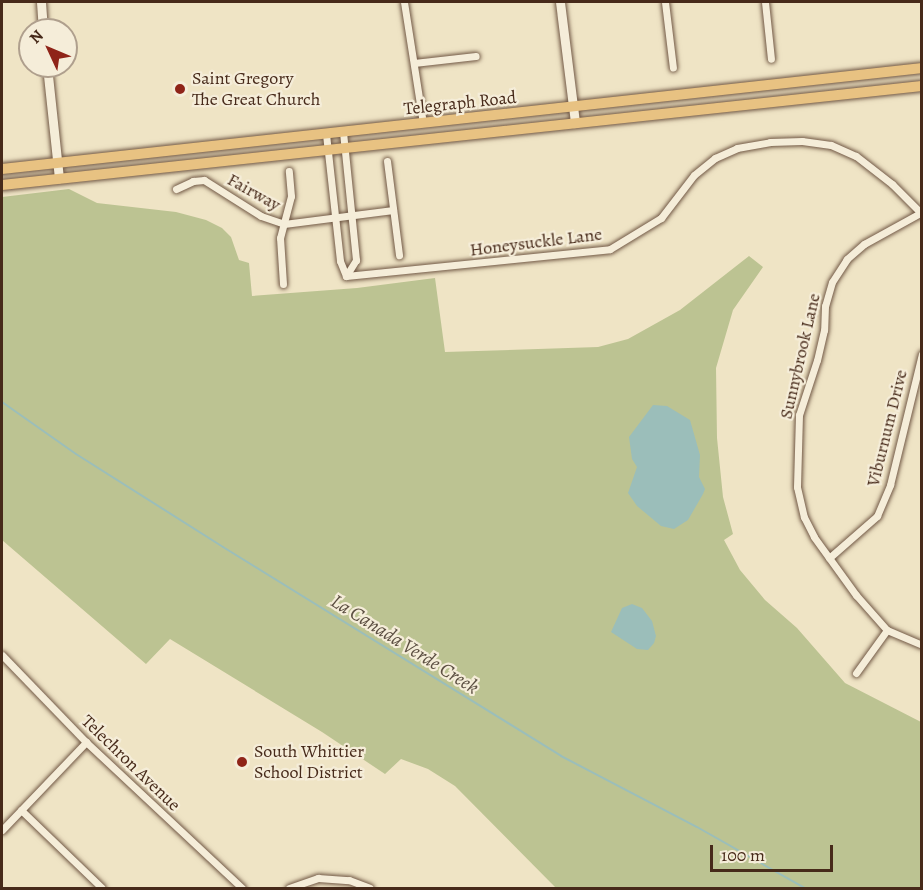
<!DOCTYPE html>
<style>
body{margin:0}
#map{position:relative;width:923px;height:890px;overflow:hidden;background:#efe4c5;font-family:Alegreya,serif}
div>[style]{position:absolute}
.green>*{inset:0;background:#bcc392}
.water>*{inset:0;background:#9bbeba}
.stream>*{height:2px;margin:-1px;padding:0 1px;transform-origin:1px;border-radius:1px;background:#9bbeba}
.roads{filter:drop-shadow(0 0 2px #715845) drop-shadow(0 0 2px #715845)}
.minor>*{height:7px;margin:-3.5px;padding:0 3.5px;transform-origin:3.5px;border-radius:3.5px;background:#f5edd9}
.tertiary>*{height:9px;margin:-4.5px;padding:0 4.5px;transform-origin:4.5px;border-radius:4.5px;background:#f5edd9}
.primary>*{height:10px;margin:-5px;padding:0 5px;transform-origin:5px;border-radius:5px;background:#e8c282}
.dots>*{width:16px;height:16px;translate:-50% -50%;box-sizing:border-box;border:3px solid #f5edd9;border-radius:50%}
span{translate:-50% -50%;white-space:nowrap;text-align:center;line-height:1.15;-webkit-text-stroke:4.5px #f5edd9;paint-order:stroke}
.poi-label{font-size:18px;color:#472a1a}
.left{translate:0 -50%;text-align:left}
.street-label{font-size:18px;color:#472a1a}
.water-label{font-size:20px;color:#5c4f42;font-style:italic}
.frame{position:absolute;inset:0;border:3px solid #472a1a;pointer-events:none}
.north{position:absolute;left:18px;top:18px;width:60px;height:60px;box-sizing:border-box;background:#f5edd9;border:2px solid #af9f8d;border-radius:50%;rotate:314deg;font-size:16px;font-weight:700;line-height:24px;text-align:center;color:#472a1a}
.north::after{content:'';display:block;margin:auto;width:21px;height:27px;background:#8f2418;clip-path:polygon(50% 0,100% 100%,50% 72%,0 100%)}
.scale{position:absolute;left:710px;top:845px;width:123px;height:27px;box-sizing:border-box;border:3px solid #472a1a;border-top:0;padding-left:8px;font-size:18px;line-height:21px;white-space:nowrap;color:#472a1a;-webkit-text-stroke:4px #f5edd9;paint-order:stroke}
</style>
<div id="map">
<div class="green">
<div style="clip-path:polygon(69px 189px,97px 203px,176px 212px,206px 220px,222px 228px,231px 237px,239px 260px,249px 263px,252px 296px,357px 288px,435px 278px,445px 352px,598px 347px,628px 339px,680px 310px,749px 256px,763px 267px,733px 310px,716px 368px,717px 438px,723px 497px,733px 534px,724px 540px,740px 570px,765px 600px,797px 628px,845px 683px,921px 722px,921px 888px,556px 888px,455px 786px,428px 769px,401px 759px,385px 774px,322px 732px,170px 639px,146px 664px,2px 540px,2px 197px)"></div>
</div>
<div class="water">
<div style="clip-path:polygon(653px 405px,667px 406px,690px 420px,700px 455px,699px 477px,705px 489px,703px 494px,688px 520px,674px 529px,661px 526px,637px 506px,628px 493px,637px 467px,632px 459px,629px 437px)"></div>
<div style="clip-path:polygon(632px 604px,642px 608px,652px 621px,656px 636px,654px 643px,648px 650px,637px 649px,611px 632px,622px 608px)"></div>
</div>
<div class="stream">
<div style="left:2px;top:402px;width:90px;rotate:35.1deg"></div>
<div style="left:76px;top:454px;width:174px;rotate:32.3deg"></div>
<div style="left:223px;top:547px;width:397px;rotate:31.7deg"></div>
<div style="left:561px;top:756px;width:153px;rotate:27.6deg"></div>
<div style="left:697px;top:827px;width:124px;rotate:29.5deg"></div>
</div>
<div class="roads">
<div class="minor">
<div style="left:404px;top:2px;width:122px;rotate:81.1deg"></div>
<div style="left:665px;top:2px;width:66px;rotate:83.1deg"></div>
<div style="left:765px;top:2px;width:57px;rotate:84deg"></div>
<div style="left:414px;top:63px;width:62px;rotate:-6.4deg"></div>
<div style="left:343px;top:132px;width:129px;rotate:84.2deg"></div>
<div style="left:356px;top:260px;width:19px;rotate:122deg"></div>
<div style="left:326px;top:134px;width:128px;rotate:83.7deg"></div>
<div style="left:340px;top:261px;width:16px;rotate:68deg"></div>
<div style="left:387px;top:161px;width:95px;rotate:82.7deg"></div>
<div style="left:176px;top:189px;width:19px;rotate:-25deg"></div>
<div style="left:193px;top:181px;width:11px;rotate:-5deg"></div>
<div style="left:204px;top:180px;width:67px;rotate:32.3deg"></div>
<div style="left:261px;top:216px;width:24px;rotate:19deg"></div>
<div style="left:284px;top:224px;width:110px;rotate:-7.3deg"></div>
<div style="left:922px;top:212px;width:66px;rotate:151.1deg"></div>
<div style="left:864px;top:244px;width:23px;rotate:139deg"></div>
<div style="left:847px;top:259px;width:27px;rotate:123deg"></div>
<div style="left:832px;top:282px;width:25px;rotate:106deg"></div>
<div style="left:825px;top:306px;width:24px;rotate:92deg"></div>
<div style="left:824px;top:330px;width:31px;rotate:103deg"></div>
<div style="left:817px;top:360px;width:58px;rotate:108.1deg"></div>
<div style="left:799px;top:415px;width:72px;rotate:91.6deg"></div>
<div style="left:797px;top:487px;width:31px;rotate:77deg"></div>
<div style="left:804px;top:517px;width:22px;rotate:63deg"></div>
<div style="left:814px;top:537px;width:72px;rotate:54.1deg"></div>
<div style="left:856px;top:595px;width:47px;rotate:48.5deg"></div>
<div style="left:887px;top:630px;width:38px;rotate:23deg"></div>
<div style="left:346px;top:276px;width:265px;rotate:-5.8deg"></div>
<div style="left:610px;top:249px;width:60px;rotate:-31.3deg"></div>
<div style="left:661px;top:218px;width:54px;rotate:-52.5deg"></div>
<div style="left:694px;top:175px;width:27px;rotate:-39deg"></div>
<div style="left:715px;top:158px;width:24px;rotate:-24deg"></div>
<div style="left:737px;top:148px;width:34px;rotate:-10deg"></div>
<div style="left:770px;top:142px;width:32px;rotate:-2deg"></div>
<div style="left:802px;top:141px;width:29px;rotate:8deg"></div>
<div style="left:831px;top:145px;width:27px;rotate:24deg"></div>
<div style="left:856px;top:156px;width:46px;rotate:37.9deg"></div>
<div style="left:892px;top:184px;width:42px;rotate:45deg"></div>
<div style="left:283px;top:284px;width:46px;rotate:-93.7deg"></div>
<div style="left:280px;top:238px;width:43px;rotate:-75.3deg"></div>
<div style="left:291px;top:196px;width:25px;rotate:-95deg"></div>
<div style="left:829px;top:558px;width:64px;rotate:-41.2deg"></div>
<div style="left:877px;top:516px;width:34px;rotate:-67deg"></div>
<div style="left:890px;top:485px;width:135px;rotate:-76.3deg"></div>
<div style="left:2px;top:655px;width:121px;rotate:46deg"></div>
<div style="left:86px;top:742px;width:214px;rotate:43.1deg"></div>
<div style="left:856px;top:673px;width:53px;rotate:-54.2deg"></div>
<div style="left:21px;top:810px;width:112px;rotate:43.9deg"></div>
<div style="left:2px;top:830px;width:122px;rotate:-46.3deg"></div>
<div style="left:289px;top:888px;width:31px;rotate:-19deg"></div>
<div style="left:318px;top:878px;width:31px;rotate:4deg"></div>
<div style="left:349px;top:880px;width:22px;rotate:21deg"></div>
</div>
<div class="tertiary">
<div style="left:41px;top:2px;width:28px;rotate:86deg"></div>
<div style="left:560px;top:2px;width:122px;rotate:82.9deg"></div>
<div style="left:47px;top:66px;width:113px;rotate:83.9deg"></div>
</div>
<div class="primary">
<div style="left:2px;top:169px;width:926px;rotate:-6.26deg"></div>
<div style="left:2px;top:185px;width:925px;rotate:-6.14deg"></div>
</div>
</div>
<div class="dots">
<div style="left:180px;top:89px;background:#8f2418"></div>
<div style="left:242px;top:762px;background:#8f2418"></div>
</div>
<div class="poi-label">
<span class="left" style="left:192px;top:89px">Saint Gregory<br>The Great Church</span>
<span class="left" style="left:254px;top:762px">South Whittier<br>School District</span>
</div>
<div class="street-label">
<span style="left:460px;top:103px;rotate:-6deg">Telegraph Road</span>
<span style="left:254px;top:192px;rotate:29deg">Fairway</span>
<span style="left:536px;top:242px;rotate:-7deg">Honeysuckle Lane</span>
<span style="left:800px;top:356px;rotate:-77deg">Sunnybrook Lane</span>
<span style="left:887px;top:428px;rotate:-76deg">Viburnum Drive</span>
<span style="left:131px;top:763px;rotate:44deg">Telechron Avenue</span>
</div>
<div class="water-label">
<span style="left:405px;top:644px;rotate:32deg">La Canada Verde Creek</span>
</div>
<div class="frame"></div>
<div class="north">N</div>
<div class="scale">100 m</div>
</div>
